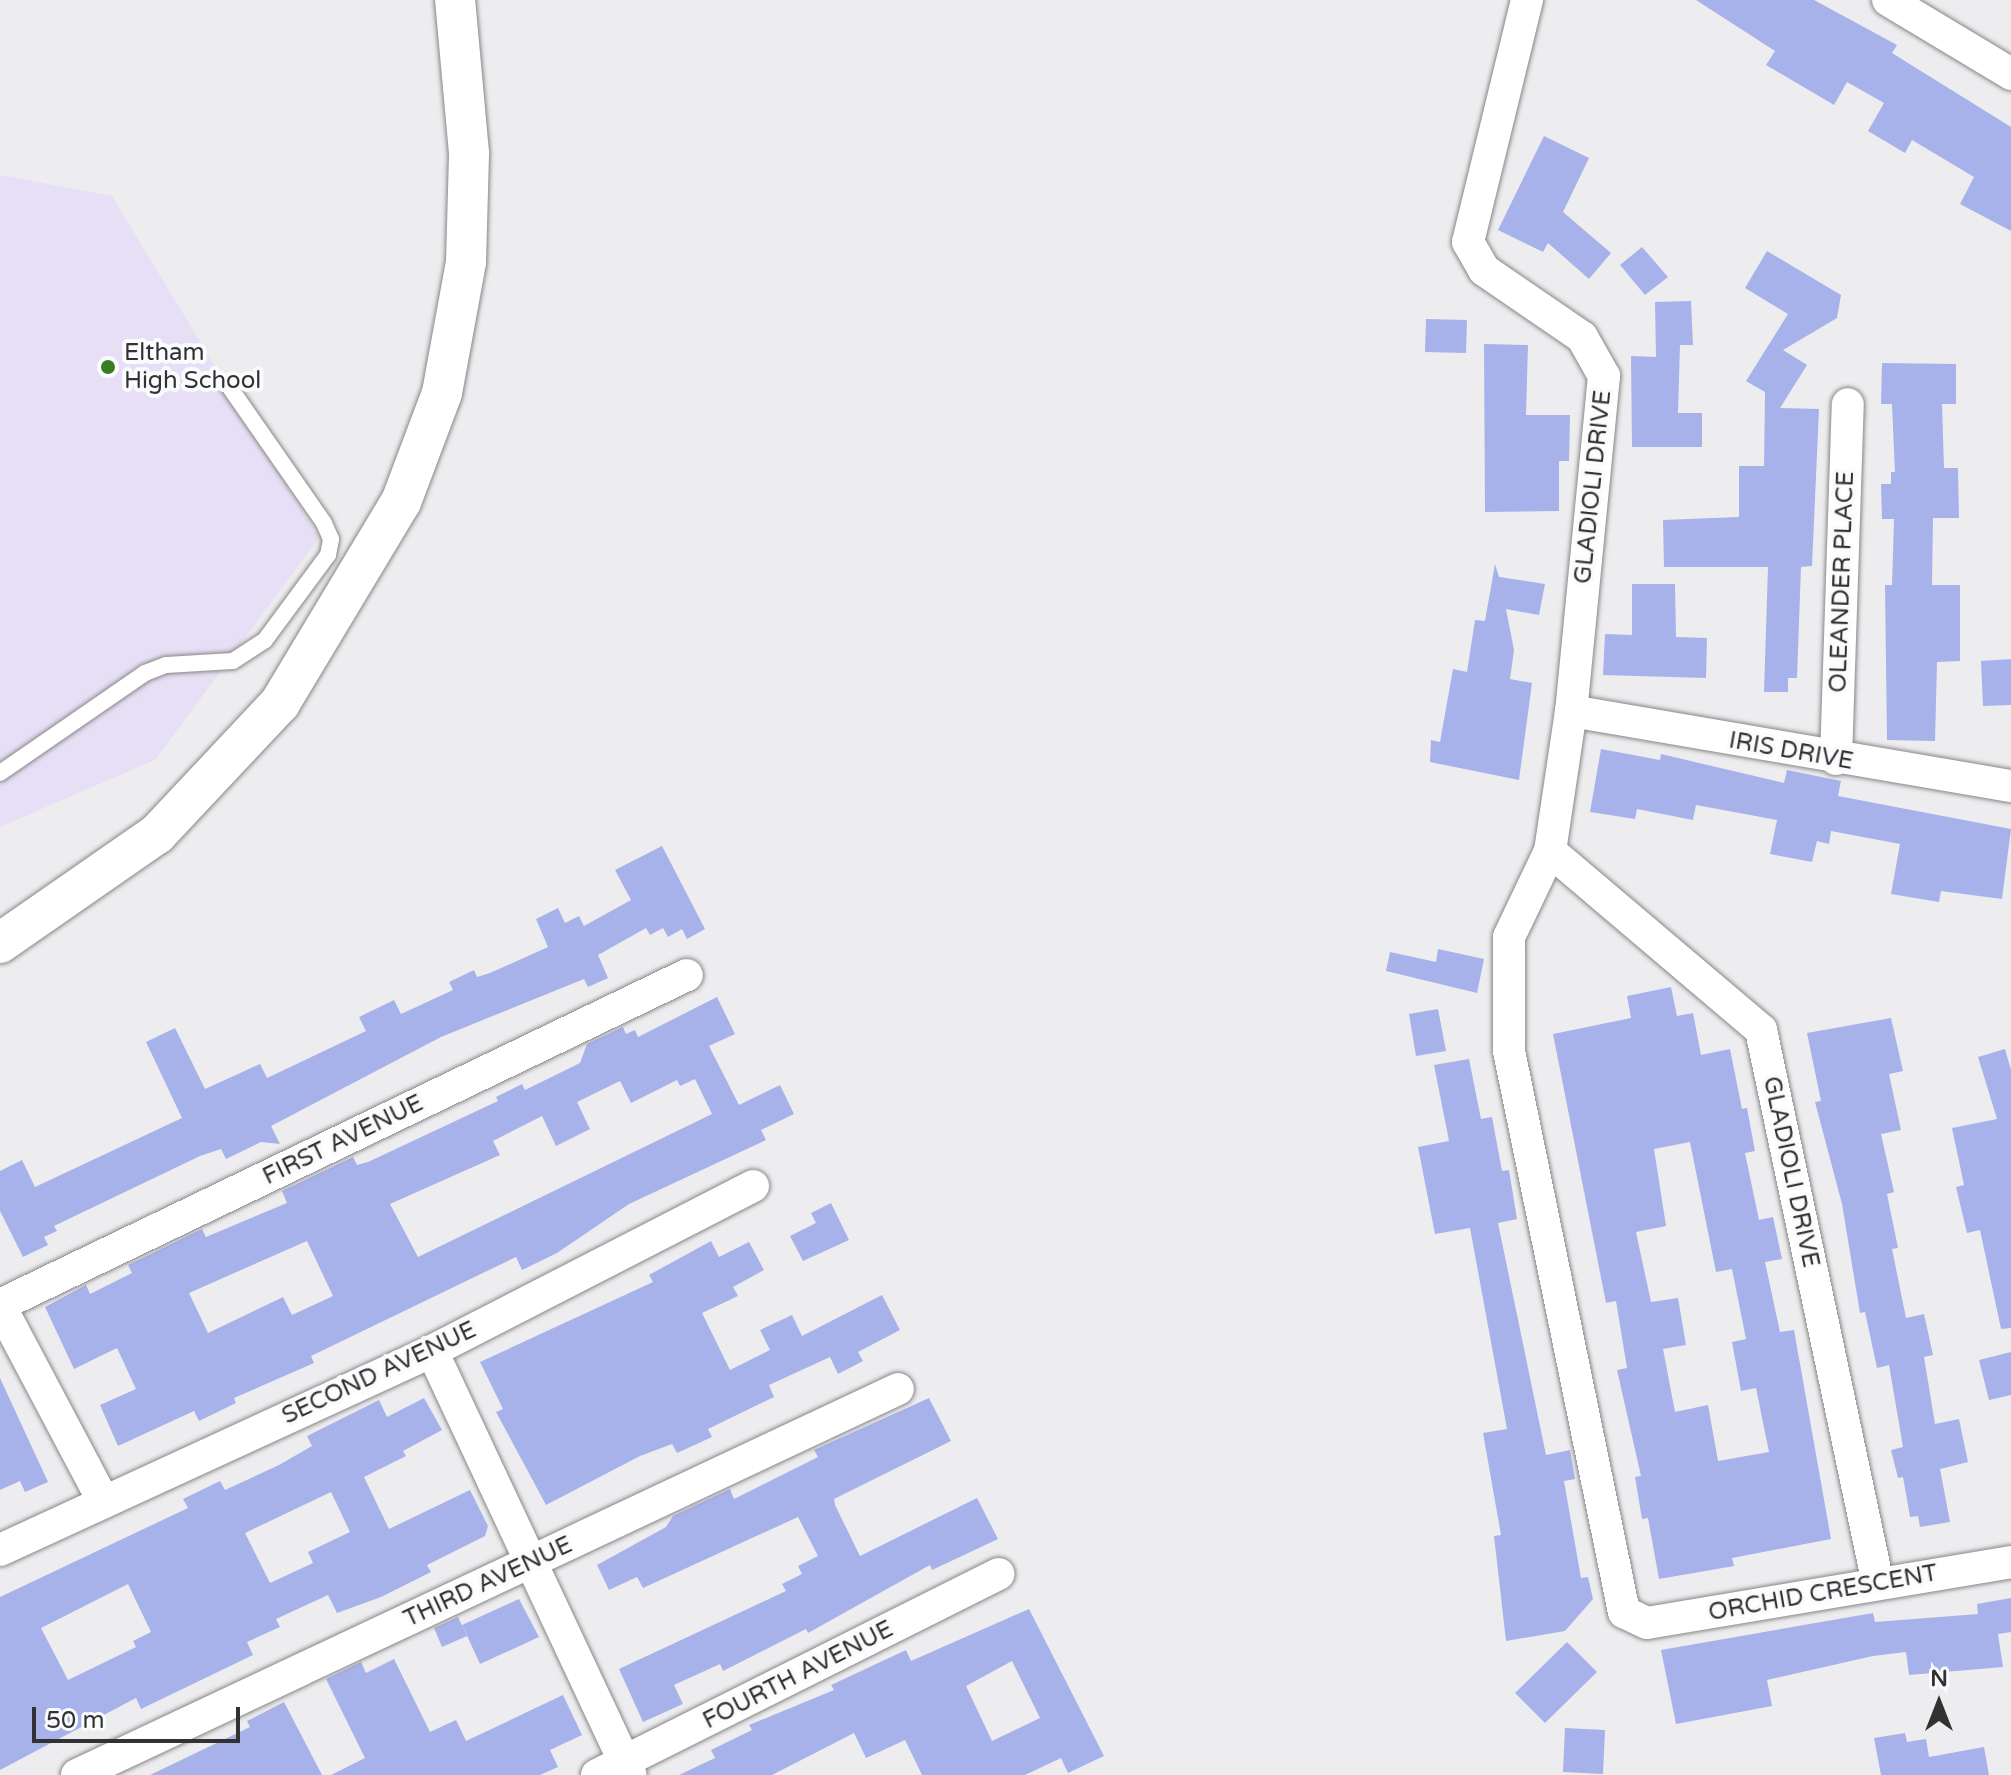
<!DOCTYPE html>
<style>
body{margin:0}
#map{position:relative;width:2011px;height:1775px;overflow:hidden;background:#ededef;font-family:"Varela Round",sans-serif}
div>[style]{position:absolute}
.education>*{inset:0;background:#e7dff5}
.building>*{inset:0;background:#a7b2ea}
.roads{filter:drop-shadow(0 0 2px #878789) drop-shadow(0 0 2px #878789)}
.service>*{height:16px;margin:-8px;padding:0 8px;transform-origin:8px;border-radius:8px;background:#fff}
.minor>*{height:32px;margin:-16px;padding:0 16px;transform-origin:16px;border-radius:16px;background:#fff}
.tertiary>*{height:40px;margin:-20px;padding:0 20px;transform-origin:20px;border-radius:20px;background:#fff}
.dots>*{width:22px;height:22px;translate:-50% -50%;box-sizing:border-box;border:4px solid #fafbfd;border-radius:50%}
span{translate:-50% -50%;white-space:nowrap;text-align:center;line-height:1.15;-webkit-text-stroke:8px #fafbfd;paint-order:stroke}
.poi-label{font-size:24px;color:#323233}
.left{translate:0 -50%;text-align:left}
.street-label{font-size:24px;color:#323233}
.north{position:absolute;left:1899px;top:1663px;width:80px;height:80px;-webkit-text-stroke:6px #fafbfd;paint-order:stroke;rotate:0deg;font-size:22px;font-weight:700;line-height:32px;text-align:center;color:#323233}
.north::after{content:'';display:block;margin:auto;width:28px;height:36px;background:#323233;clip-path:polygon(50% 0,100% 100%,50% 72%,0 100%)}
.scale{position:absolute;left:32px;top:1707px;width:208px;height:36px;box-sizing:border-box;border:4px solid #323233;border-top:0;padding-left:10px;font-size:24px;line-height:28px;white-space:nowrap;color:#323233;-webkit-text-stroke:6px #fafbfd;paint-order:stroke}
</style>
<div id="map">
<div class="education">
<div style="clip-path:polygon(0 175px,112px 196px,319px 538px,155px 760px,0 827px)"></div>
</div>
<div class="building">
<div style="clip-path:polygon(1696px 0,1814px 0,1897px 45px,1892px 53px,2011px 127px,2011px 231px,1960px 204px,1974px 177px,1912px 140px,1905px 153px,1868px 131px,1884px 103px,1847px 82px,1834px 105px,1766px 65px,1775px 51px)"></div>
<div style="clip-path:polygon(1544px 136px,1589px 158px,1563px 212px,1611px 253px,1589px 279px,1548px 243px,1543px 252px,1498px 230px)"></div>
<div style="clip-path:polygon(1642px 247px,1668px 277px,1645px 295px,1620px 265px)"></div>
<div style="clip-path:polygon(1767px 251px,1841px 295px,1837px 318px,1783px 350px,1807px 365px,1780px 408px,1819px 409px,1812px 566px,1801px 567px,1797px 678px,1788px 678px,1788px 692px,1764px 692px,1768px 567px,1664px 567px,1663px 520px,1739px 517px,1739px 466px,1764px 466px,1765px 392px,1746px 381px,1788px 314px,1745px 288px)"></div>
<div style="clip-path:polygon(1691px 301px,1693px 345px,1680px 345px,1678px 413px,1702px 413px,1702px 447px,1632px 447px,1631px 356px,1656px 357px,1655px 302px)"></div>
<div style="clip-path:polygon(1426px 319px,1467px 320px,1466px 353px,1425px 352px)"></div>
<div style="clip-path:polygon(1484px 344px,1528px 345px,1526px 415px,1570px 415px,1569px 461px,1559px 461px,1559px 511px,1485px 512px)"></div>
<div style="clip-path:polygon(1882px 363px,1956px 364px,1956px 404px,1942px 404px,1944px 468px,1958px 468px,1959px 518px,1933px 518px,1932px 585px,1960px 585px,1960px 661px,1937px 662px,1935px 741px,1887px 740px,1885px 585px,1892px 585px,1894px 519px,1882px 519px,1881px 484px,1891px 484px,1891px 472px,1895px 472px,1892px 404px,1881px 404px)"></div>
<div style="clip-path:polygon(1495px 564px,1499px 577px,1545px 584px,1539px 615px,1506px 609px,1514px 650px,1510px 679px,1532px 683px,1519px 780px,1430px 762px,1431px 740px,1440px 742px,1453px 669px,1467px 672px,1475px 620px,1485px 621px)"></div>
<div style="clip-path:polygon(1632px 584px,1675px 584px,1676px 637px,1707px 638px,1706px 678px,1603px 675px,1605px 634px,1632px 635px)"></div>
<div style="clip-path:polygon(2011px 659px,2011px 705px,1983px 706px,1981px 661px)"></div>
<div style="clip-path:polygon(1601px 749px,1660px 760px,1661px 754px,1784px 783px,1787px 770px,1841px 781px,1838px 796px,2011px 829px,2002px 899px,1941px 891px,1939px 902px,1891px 894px,1900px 844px,1831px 831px,1829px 844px,1817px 841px,1812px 862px,1770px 854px,1777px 820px,1696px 805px,1693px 820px,1637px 809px,1635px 819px,1590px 812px)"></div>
<div style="clip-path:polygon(662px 846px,705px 929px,687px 939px,682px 929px,668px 937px,663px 928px,650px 935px,646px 928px,598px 955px,608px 978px,588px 987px,584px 979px,441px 1037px,271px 1126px,280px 1144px,261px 1142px,226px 1159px,221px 1149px,200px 1156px,54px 1226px,57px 1231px,44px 1237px,48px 1245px,23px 1257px,0 1211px,0 1171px,22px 1160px,35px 1187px,182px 1118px,146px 1042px,175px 1028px,205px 1089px,260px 1064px,267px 1078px,366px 1031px,359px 1017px,394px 1000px,401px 1014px,453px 990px,449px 982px,474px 970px,477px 977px,490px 973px,548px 947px,536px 919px,558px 908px,565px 923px,579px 916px,584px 926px,631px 900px,615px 870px)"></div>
<div style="clip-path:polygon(1438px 949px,1484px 959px,1477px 993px,1386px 971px,1390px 952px,1436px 962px)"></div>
<div style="clip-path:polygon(evenodd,1671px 987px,1677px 1016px,1693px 1013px,1701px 1055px,1730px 1049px,1742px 1109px,1747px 1108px,1755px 1151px,1745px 1153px,1759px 1220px,1773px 1217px,1782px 1259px,1765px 1262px,1780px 1332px,1794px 1330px,1831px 1539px,1732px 1558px,1734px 1566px,1659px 1579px,1648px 1518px,1642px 1519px,1635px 1477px,1641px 1476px,1617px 1370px,1627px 1368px,1616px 1301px,1606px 1303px,1553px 1034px,1631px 1018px,1627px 996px,1671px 987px,1690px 1142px,1716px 1272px,1732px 1269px,1746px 1339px,1732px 1342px,1741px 1391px,1756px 1388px,1769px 1452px,1718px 1461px,1708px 1405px,1675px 1412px,1663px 1349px,1686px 1345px,1678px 1298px,1651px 1302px,1636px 1232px,1666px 1226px,1654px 1149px,1690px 1142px)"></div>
<div style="clip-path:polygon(evenodd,717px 997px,735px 1034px,709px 1046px,739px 1105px,780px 1085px,794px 1114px,761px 1130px,766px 1140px,629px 1204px,557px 1253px,522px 1270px,516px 1257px,311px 1356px,314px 1363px,234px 1398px,236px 1403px,199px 1421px,194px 1411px,118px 1446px,100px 1405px,136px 1389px,117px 1348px,74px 1369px,45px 1307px,86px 1285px,90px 1294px,132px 1273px,128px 1265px,202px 1229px,206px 1237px,287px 1203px,282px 1191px,353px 1157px,357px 1165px,368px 1162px,498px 1101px,496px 1097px,522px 1084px,525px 1090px,580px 1063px,587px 1044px,623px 1027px,626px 1034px,635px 1030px,638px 1037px,717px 997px,695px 1079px,712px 1114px,418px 1257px,390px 1204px,500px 1155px,493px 1141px,542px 1116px,556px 1146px,590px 1129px,577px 1102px,620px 1081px,631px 1103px,677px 1080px,680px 1086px,695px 1079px,717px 997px,307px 1241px,333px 1296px,292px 1315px,283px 1297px,208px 1333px,189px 1293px,307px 1241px)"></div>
<div style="clip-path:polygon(1438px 1009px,1446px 1051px,1416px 1056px,1409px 1014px)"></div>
<div style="clip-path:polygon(1891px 1018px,1903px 1071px,1889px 1074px,1901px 1130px,1881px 1134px,1894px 1192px,1887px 1194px,1898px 1248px,1892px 1249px,1906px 1318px,1924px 1314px,1933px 1355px,1924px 1357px,1935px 1424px,1959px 1419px,1968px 1462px,1940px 1469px,1950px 1522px,1920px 1527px,1918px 1516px,1910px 1517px,1903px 1477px,1898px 1478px,1891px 1450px,1903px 1447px,1889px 1365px,1877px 1368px,1865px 1312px,1860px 1313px,1842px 1204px,1815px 1102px,1821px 1101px,1807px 1033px)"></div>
<div style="clip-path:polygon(2005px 1049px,2011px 1070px,2011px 1328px,2001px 1329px,1980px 1230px,1967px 1233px,1956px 1187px,1964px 1185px,1952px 1128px,1997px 1119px,1978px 1057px)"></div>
<div style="clip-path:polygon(1469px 1059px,1481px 1119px,1492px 1117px,1502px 1171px,1509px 1170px,1517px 1219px,1498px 1223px,1546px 1455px,1570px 1450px,1575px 1479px,1564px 1481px,1581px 1578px,1588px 1577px,1593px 1599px,1565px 1631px,1506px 1641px,1494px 1536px,1501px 1535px,1483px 1433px,1507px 1429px,1470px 1228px,1435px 1234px,1418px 1147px,1449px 1141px,1434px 1065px)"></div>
<div style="clip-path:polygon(831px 1203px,849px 1240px,803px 1261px,790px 1236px,816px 1223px,811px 1213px)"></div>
<div style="clip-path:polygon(711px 1241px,719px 1257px,749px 1242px,764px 1270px,733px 1287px,738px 1296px,702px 1313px,730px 1370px,770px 1350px,760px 1330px,792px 1315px,802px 1336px,882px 1295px,900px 1330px,858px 1352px,863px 1361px,838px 1374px,830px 1357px,769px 1385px,774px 1397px,708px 1429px,712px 1437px,677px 1453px,672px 1444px,640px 1456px,546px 1505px,496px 1412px,503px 1409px,480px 1362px,653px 1282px,649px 1275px)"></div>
<div style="clip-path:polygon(2011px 1352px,2011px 1395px,1989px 1400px,1979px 1360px)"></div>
<div style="clip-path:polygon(0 1378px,48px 1482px,25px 1492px,20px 1481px,0 1490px)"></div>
<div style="clip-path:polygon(evenodd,424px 1398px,442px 1430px,403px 1451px,406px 1456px,364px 1477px,389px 1529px,470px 1490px,488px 1526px,485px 1536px,427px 1565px,431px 1572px,381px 1597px,337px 1613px,328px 1595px,276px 1619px,280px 1627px,247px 1642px,253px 1655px,141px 1709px,136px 1698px,0 1770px,0 1597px,188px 1508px,183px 1499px,220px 1481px,225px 1490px,279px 1465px,312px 1446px,307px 1436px,379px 1400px,387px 1417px,424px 1398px,331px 1492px,350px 1532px,308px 1552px,313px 1563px,270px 1583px,245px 1533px,331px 1492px,424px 1398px,128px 1584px,151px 1632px,133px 1641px,136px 1647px,68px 1680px,41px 1628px,128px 1584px)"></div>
<div style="clip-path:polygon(929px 1398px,951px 1441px,834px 1499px,835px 1505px,860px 1556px,977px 1498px,998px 1539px,932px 1570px,930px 1565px,808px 1633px,806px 1629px,723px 1671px,720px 1664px,674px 1685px,683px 1704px,643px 1722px,619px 1669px,786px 1591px,782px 1584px,802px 1574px,798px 1566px,818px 1556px,798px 1517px,643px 1588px,637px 1577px,609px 1590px,597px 1565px,666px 1527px,673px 1516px,730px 1489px,734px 1499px,818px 1457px,814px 1450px)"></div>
<div style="clip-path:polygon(2011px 1598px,2011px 1632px,1998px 1634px,2003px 1667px,1909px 1675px,1906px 1652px,1873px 1656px,1767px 1680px,1772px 1706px,1676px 1724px,1661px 1650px,1873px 1613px,1875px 1622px,1978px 1614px,1977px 1604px)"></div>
<div style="clip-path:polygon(519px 1599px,539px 1637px,480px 1664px,462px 1625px)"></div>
<div style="clip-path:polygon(evenodd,1029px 1609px,1104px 1756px,1068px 1773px,1061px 1758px,1025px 1775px,922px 1775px,905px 1740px,866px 1758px,854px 1733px,772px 1775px,679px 1775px,715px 1758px,711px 1750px,752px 1730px,749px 1725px,834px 1690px,831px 1685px,906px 1650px,911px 1661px,1029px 1609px,1012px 1661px,1040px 1718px,992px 1741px,966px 1686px,1012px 1661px)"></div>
<div style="clip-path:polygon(458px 1617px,467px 1636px,442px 1647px,434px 1628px)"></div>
<div style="clip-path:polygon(1567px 1642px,1597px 1672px,1545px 1723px,1515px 1693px)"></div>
<div style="clip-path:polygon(394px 1659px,430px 1732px,456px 1720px,466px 1741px,563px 1695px,582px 1735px,550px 1750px,558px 1767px,540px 1775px,331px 1775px,365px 1758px,326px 1679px,361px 1662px,366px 1673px)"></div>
<div style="clip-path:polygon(284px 1702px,322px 1775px,150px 1775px,250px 1727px,247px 1721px)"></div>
<div style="clip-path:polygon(1565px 1728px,1605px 1730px,1603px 1774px,1563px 1772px)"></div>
<div style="clip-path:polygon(1905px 1733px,1907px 1742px,1926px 1739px,1929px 1757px,1984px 1747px,1989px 1775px,1881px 1775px,1874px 1738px)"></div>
</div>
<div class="roads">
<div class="service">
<div style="left:0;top:773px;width:176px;rotate:-34.6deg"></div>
<div style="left:145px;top:673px;width:22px;rotate:-21deg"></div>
<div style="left:166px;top:665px;width:67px;rotate:-3.4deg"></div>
<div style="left:233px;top:661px;width:38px;rotate:-33deg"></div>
<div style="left:265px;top:640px;width:106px;rotate:-53.5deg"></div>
<div style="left:328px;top:555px;width:16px;rotate:-79deg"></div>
<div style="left:331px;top:539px;width:17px;rotate:-114deg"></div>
<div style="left:324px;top:523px;width:168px;rotate:-124.8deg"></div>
</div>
<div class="minor">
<div style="left:1527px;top:0;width:249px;rotate:103.7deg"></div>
<div style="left:1468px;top:242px;width:32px;rotate:60deg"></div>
<div style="left:1484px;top:270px;width:119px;rotate:34.4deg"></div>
<div style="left:1582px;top:337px;width:45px;rotate:60.6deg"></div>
<div style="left:1604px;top:376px;width:337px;rotate:95.6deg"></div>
<div style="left:1571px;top:711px;width:142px;rotate:98.5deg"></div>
<div style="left:1550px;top:851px;width:95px;rotate:115.5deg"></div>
<div style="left:1509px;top:937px;width:114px;rotate:90deg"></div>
<div style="left:1509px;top:1051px;width:573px;rotate:78.42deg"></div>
<div style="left:1624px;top:1612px;width:25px;rotate:26deg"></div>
<div style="left:1647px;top:1623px;width:369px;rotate:-9.5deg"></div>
<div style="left:1888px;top:0;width:144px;rotate:31deg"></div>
<div style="left:1571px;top:711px;width:446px;rotate:9.7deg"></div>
<div style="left:1836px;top:759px;width:355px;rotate:-88.1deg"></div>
<div style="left:1550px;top:851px;width:277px;rotate:40.3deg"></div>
<div style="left:1761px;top:1030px;width:566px;rotate:78.07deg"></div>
<div style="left:0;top:1305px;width:762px;rotate:-25.66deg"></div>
<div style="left:0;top:1306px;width:218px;rotate:62.1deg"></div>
<div style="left:432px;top:1351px;width:468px;rotate:64.9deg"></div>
<div style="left:0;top:1550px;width:476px;rotate:-24.7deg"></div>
<div style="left:432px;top:1351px;width:361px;rotate:-27.2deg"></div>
<div style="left:77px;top:1775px;width:907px;rotate:-25.18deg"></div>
<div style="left:597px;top:1775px;width:449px;rotate:-26.6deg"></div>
</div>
<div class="tertiary">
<div style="left:0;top:943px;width:191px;rotate:-34.8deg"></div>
<div style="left:157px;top:834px;width:180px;rotate:-46.8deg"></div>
<div style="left:280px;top:703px;width:235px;rotate:-59deg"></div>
<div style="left:401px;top:502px;width:116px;rotate:-69.4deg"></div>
<div style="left:442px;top:393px;width:133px;rotate:-79.6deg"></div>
<div style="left:466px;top:262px;width:109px;rotate:-88.4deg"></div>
<div style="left:469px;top:153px;width:154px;rotate:-95.2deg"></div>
</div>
</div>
<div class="dots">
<div style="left:108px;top:367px;background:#387d21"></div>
</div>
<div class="poi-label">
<span class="left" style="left:124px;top:367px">Eltham<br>High School</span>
</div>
<div class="street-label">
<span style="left:1593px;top:487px;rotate:-84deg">GLADIOLI DRIVE</span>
<span style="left:1842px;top:582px;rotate:-88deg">OLEANDER PLACE</span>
<span style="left:1791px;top:751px;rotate:10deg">IRIS DRIVE</span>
<span style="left:343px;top:1140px;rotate:-26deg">FIRST AVENUE</span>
<span style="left:1791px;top:1172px;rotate:78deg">GLADIOLI DRIVE</span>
<span style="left:379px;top:1373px;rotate:-25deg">SECOND AVENUE</span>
<span style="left:488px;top:1582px;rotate:-25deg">THIRD AVENUE</span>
<span style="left:1823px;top:1593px;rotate:-10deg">ORCHID CRESCENT</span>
<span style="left:798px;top:1675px;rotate:-27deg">FOURTH AVENUE</span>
</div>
<div class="north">N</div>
<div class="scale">50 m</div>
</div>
